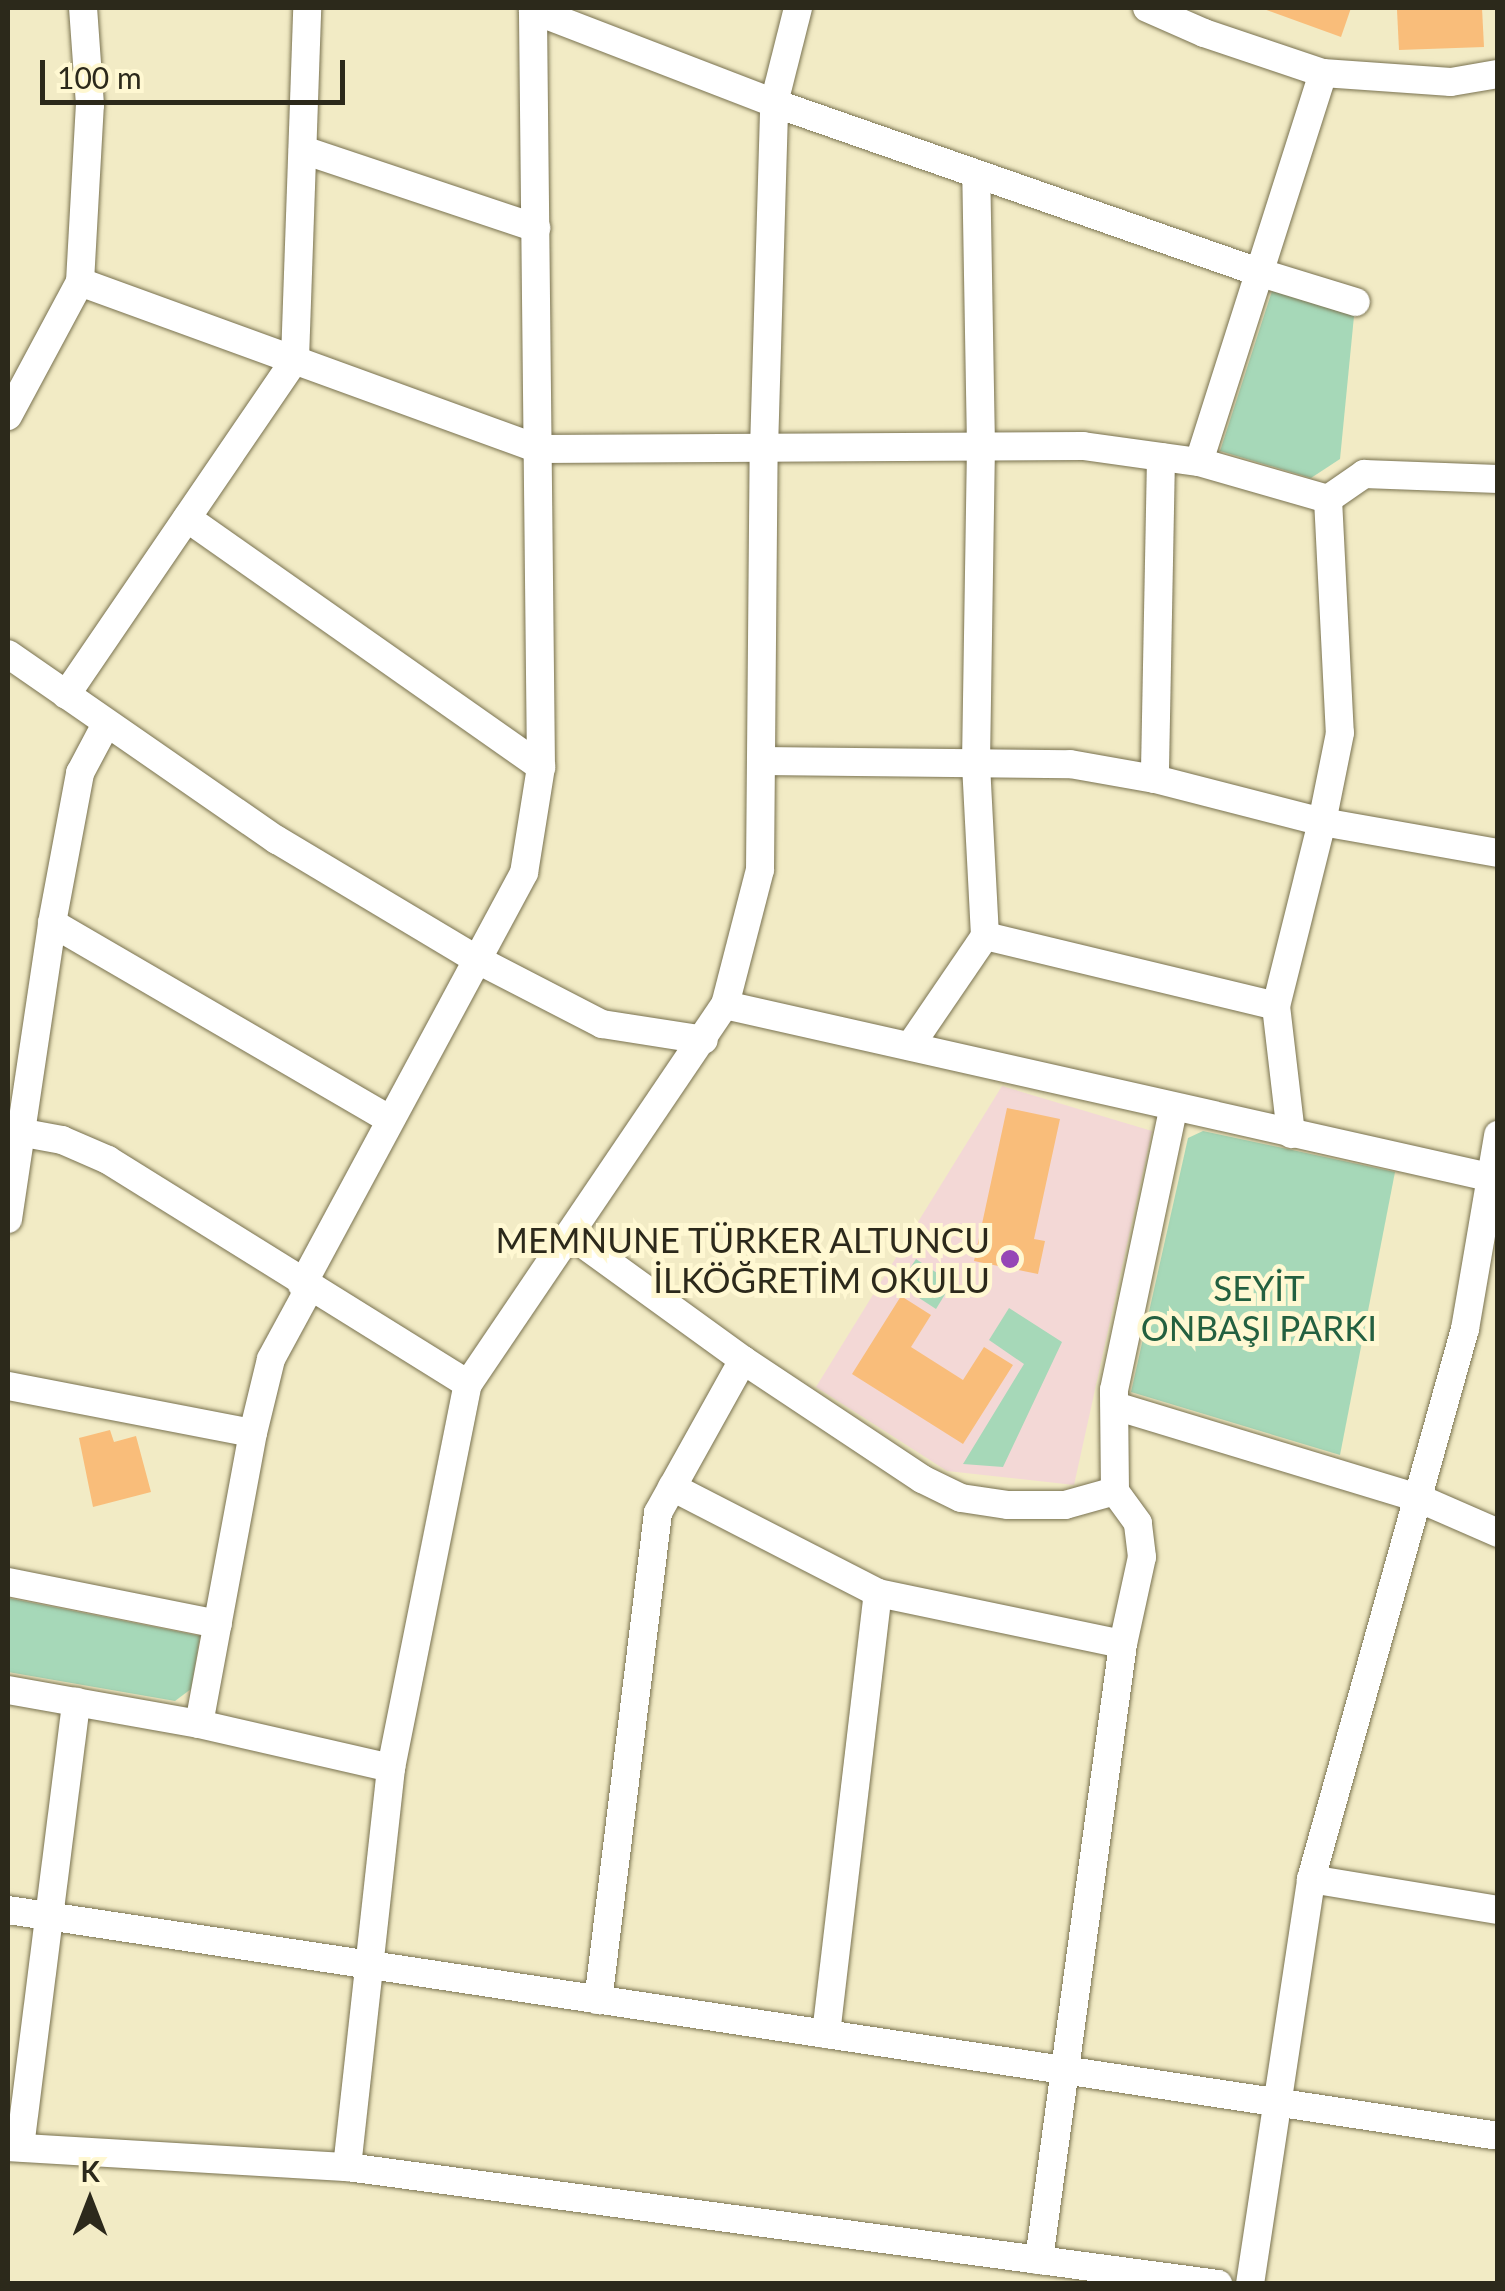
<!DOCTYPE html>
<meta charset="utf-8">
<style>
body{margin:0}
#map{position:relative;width:1505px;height:2291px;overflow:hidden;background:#f2ebc5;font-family:Lato,sans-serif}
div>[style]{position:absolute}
.education>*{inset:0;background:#f3d8d6}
.green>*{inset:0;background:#a6d8b8}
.building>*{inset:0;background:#f9bd7a}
.roads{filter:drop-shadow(0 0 2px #797250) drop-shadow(0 0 2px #797250)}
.minor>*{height:28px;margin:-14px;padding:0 14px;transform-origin:14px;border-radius:14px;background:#fff}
.dots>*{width:28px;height:28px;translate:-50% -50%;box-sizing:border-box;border:5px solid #fff8d2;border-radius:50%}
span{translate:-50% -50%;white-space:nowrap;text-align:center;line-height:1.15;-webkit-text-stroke:10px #fff8d2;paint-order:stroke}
.poi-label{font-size:35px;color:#2c291b}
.right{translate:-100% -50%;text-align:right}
.park-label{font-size:35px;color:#236040}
.frame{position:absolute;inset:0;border:10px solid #2c291b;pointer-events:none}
.north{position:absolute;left:40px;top:2151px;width:100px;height:100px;-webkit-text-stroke:8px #fff8d2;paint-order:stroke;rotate:0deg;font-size:28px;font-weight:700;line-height:40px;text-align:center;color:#2c291b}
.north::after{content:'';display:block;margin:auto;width:35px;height:45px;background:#2c291b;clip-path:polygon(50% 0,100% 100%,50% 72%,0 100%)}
.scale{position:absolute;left:40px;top:60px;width:305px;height:45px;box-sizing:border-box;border:5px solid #2c291b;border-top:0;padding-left:12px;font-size:30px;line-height:35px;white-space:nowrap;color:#2c291b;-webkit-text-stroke:8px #fff8d2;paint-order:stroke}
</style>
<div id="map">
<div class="education">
<div style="clip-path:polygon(1002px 1086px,1152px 1131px,1074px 1485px,947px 1471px,816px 1387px)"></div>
</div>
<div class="green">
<div style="clip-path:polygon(1272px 291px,1354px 316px,1340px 459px,1311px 478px,1220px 451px)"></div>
<div style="clip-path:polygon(1203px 1131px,1395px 1172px,1340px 1455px,1131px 1392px,1188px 1138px)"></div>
<div style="clip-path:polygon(916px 1259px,952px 1283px,936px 1309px,899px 1285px)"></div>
<div style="clip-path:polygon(1009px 1308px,1062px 1342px,1003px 1467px,963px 1464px,1024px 1364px,989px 1340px)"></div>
<div style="clip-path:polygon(8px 1598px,200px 1636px,191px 1689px,175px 1701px,8px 1672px)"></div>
</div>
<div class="building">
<div style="clip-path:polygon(1261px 8px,1351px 8px,1341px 37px)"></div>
<div style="clip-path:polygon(1482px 8px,1484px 47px,1399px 50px,1397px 10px)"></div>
<div style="clip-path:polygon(1007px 1108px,1060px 1119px,1034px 1239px,1045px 1241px,1038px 1274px,974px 1261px)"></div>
<div style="clip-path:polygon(901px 1296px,931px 1315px,911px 1347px,963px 1380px,984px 1347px,1013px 1365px,963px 1444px,852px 1374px)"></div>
<div style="clip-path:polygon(110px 1430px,114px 1442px,136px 1436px,151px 1492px,93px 1507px,79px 1438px)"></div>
</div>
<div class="roads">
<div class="minor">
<div style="left:1147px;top:8px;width:62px;rotate:23.7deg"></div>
<div style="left:1204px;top:33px;width:126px;rotate:18.6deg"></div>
<div style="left:1323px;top:73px;width:128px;rotate:4deg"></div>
<div style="left:1451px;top:82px;width:48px;rotate:-9.7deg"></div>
<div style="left:1323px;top:73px;width:408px;rotate:107.7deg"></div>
<div style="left:1199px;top:462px;width:134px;rotate:16deg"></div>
<div style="left:1328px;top:499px;width:44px;rotate:-34.8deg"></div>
<div style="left:1364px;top:474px;width:134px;rotate:2.1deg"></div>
<div style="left:303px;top:150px;width:246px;rotate:18.5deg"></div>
<div style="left:80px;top:282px;width:489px;rotate:20deg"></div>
<div style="left:540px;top:449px;width:543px;rotate:-0.32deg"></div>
<div style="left:1083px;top:446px;width:117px;rotate:7.9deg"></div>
<div style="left:8px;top:416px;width:152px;rotate:-61.8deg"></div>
<div style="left:80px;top:282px;width:177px;rotate:-86.8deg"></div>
<div style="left:90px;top:105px;width:97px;rotate:-94.1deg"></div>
<div style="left:1161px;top:457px;width:322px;rotate:91.1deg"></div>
<div style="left:1155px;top:779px;width:172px;rotate:14.4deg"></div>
<div style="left:1322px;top:822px;width:190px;rotate:104deg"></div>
<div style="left:1328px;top:499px;width:234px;rotate:87.1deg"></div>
<div style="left:1340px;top:733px;width:91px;rotate:101.4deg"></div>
<div style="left:1322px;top:822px;width:179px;rotate:10deg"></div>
<div style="left:187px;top:518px;width:433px;rotate:35.1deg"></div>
<div style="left:541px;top:767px;width:107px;rotate:99.1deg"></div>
<div style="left:524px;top:873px;width:468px;rotate:118.3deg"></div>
<div style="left:8px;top:654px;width:327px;rotate:34.7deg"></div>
<div style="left:277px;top:840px;width:232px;rotate:30.9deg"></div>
<div style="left:476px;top:959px;width:142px;rotate:27.3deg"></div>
<div style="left:602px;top:1024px;width:103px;rotate:8.9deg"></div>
<div style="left:66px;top:695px;width:407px;rotate:-55.7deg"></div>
<div style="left:295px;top:359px;width:351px;rotate:-88deg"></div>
<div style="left:761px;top:761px;width:309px;rotate:0.6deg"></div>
<div style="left:1070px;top:764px;width:86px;rotate:10deg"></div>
<div style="left:541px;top:767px;width:757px;rotate:-90.61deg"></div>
<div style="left:533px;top:10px;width:258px;rotate:21.1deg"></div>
<div style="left:774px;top:103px;width:516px;rotate:19.24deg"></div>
<div style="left:1261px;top:273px;width:99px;rotate:17deg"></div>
<div style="left:52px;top:923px;width:391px;rotate:30.2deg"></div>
<div style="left:985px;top:936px;width:299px;rotate:13.5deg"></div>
<div style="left:1276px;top:1006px;width:129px;rotate:83.3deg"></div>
<div style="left:725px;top:1005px;width:792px;rotate:12.69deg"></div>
<div style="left:910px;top:1046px;width:133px;rotate:-55.7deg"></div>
<div style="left:985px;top:936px;width:173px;rotate:-93deg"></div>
<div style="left:976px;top:763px;width:316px;rotate:-89.1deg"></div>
<div style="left:981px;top:447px;width:273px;rotate:-91deg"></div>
<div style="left:8px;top:1130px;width:55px;rotate:10.5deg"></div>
<div style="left:62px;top:1140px;width:50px;rotate:23.5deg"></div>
<div style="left:108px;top:1160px;width:424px;rotate:31.9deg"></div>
<div style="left:8px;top:1219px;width:299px;rotate:-81.5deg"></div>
<div style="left:52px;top:923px;width:153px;rotate:-79.4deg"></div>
<div style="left:80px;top:773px;width:55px;rotate:-62deg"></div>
<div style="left:572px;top:1236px;width:211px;rotate:35.9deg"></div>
<div style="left:743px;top:1360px;width:175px;rotate:119.1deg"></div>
<div style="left:658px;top:1513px;width:491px;rotate:97deg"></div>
<div style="left:743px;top:1360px;width:215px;rotate:33.6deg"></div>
<div style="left:922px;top:1479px;width:43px;rotate:26deg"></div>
<div style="left:961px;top:1498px;width:48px;rotate:8.5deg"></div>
<div style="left:1008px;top:1505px;width:57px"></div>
<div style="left:1065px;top:1505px;width:52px;rotate:-15.6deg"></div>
<div style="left:8px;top:1386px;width:249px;rotate:10.9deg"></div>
<div style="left:1115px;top:1406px;width:317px;rotate:16.9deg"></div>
<div style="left:1418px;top:1498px;width:87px;rotate:23.6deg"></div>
<div style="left:672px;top:1487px;width:232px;rotate:27.2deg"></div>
<div style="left:878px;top:1593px;width:250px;rotate:11.8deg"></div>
<div style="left:1123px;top:1644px;width:622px;rotate:97.77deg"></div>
<div style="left:8px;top:1582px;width:214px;rotate:11.3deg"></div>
<div style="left:1123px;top:1644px;width:89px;rotate:-77.7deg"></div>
<div style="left:1142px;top:1557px;width:34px;rotate:-97deg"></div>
<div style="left:1138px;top:1523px;width:39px;rotate:-126deg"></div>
<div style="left:1115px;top:1491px;width:101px;rotate:-90.6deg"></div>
<div style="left:1114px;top:1390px;width:287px;rotate:-78.1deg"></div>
<div style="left:8px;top:1690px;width:194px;rotate:10.1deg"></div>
<div style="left:199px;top:1724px;width:197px;rotate:12.9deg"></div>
<div style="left:199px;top:1724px;width:296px;rotate:-79.5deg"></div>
<div style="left:253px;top:1433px;width:76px;rotate:-76.3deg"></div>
<div style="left:271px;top:1359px;width:80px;rotate:-61.5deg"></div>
<div style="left:1311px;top:1879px;width:190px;rotate:9.4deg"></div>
<div style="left:8px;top:1910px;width:1507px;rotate:8.62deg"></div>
<div style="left:826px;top:2034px;width:444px;rotate:-83.3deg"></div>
<div style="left:8px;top:2147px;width:340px;rotate:3.4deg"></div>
<div style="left:347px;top:2167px;width:879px;rotate:7.65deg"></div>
<div style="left:20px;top:2147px;width:449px;rotate:-82.8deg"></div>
<div style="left:347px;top:2167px;width:401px;rotate:-83.7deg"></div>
<div style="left:391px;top:1768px;width:392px;rotate:-78.7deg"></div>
<div style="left:468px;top:1384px;width:458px;rotate:-55.9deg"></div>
<div style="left:725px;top:1005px;width:139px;rotate:-75.5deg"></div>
<div style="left:760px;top:870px;width:421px;rotate:-89.5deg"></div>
<div style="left:764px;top:449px;width:346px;rotate:-88.3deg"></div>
<div style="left:774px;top:103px;width:98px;rotate:-75.8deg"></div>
<div style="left:1250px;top:2284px;width:410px;rotate:-81.4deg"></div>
<div style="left:1311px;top:1879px;width:571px;rotate:-74.36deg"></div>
<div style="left:1465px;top:1329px;width:197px;rotate:-80.3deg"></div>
</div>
</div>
<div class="dots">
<div style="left:1010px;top:1259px;background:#9646b6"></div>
</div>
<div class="poi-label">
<span class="right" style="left:990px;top:1259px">MEMNUNE TÜRKER ALTUNCU<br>İLKÖĞRETİM OKULU</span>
</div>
<div class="park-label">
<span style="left:1259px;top:1307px">SEYİT<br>ONBAŞI PARKI</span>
</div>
<div class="frame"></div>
<div class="north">K</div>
<div class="scale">100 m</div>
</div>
